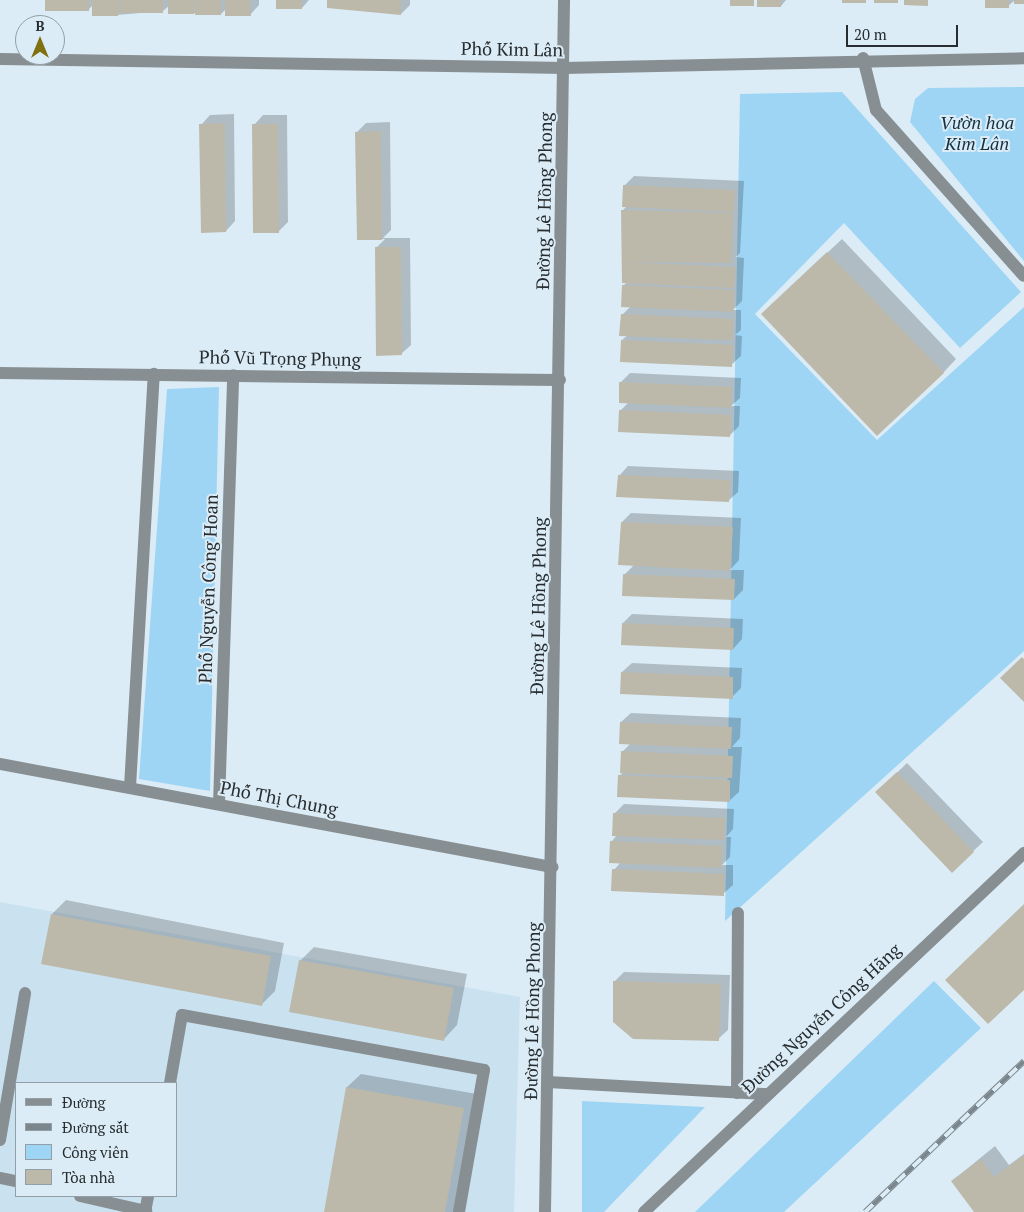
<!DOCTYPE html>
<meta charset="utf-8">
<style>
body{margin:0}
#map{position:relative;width:1024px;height:1212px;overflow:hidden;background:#dcecf6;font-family:"PT Serif",serif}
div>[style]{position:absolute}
.built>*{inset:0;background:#cae2f0}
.green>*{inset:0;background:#9ed5f4}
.shadow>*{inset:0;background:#0003}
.building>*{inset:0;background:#bcb9aa}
.minor>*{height:12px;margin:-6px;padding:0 6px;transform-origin:6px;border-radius:6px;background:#888f93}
.rail>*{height:5.5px;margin-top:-2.75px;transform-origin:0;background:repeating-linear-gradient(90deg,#dcecf6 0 11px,#7b868c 0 22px);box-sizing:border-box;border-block:1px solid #7b868c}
span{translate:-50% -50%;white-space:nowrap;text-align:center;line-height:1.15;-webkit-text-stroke:4px #dcecf6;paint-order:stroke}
.street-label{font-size:18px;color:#262c2f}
.park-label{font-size:18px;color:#123141;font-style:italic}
.legend{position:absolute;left:15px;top:1082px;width:162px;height:115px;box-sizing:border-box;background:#dcecf6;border:1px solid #939fa6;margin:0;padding:6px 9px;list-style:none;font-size:15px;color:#262c2f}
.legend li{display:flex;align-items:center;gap:10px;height:25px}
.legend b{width:25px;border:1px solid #939fa6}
.north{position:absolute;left:15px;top:15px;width:50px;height:50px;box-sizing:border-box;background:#dcecf6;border:1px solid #939fa6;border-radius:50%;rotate:0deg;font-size:14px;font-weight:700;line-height:20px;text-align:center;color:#262c2f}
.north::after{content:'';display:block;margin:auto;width:18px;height:22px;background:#807010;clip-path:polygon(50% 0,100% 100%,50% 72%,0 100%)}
.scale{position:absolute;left:846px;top:25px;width:112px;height:22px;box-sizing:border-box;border:2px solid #262c2f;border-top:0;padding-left:6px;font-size:15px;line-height:18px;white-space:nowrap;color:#262c2f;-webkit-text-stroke:4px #dcecf6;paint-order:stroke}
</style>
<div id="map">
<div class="built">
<div style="clip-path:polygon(evenodd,0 902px,520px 997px,514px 1212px,0 1212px,0 902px,16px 1083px,176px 1083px,176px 1196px,16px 1196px,16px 1083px)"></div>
</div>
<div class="green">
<div style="clip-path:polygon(1024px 87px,1024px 261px,910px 122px,915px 99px,928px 88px)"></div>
<div style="clip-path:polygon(842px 92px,1021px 292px,960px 348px,844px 223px,755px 314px,877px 440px,1024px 307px,1024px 651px,725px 921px,740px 94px)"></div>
<div style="clip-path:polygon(219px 387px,210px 791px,139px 779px,167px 389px)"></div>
<div style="clip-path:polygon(934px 981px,981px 1028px,784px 1212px,695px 1212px)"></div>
<div style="clip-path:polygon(582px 1101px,705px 1107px,604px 1212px,582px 1212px)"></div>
</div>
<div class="shadow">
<div style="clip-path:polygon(46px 0,259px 0,259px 5px,250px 15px,226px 9px,221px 14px,194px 13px,170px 5px,163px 11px,117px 15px,93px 5px,88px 10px)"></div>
<div style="clip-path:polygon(277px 0,309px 0,302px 8px)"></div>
<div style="clip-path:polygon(328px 0,410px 0,410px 5px,401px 14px)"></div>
<div style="clip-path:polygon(758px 0,786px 0,781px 6px)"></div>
<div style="clip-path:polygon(986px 0,1015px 0,1008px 6px)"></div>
<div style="clip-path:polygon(234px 114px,235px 221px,226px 231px,201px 125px,210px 115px)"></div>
<div style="clip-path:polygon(263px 115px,287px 115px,288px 222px,278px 232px,254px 125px)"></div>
<div style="clip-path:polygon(390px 122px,391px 230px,383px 238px,410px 238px,411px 345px,401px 354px,376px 248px,385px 239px,358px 239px,357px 132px,366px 123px)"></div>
<div style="clip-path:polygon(634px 176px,744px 181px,740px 253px,736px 257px,744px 258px,742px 301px,733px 310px,741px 310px,741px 330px,735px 335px,742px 336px,741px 356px,731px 365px,622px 340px,628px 335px,622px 315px,631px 306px,623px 286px,627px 282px,623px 282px,622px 211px,627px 206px,624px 186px)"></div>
<div style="clip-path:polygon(842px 239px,956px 359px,943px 373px,777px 300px)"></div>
<div style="clip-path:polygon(630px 373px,741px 378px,740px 398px,731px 406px,740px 406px,739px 426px,729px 436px,620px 411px,628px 403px,621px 382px)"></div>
<div style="clip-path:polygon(628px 466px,739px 471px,738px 492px,728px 501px,619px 476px)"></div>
<div style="clip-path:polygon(631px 513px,741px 518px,739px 560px,730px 570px,744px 570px,743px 590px,734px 599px,624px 575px,634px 565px,622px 522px)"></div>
<div style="clip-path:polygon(632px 614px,743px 619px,742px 639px,733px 649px,623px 623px)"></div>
<div style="clip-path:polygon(632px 663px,742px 668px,741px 688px,732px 697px,622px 672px)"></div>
<div style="clip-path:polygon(631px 713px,741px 718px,740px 738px,732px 747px,742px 747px,739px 792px,729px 801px,619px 776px,624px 772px,622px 752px,631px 743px,621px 722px)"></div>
<div style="clip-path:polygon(907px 763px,983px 842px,952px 871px,877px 792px)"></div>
<div style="clip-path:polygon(624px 804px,734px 809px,733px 829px,726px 837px,731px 837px,730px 857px,722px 865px,733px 865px,733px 885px,723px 894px,614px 870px,621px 862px,611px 842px,618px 834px,614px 814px)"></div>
<div style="clip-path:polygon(66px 900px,284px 943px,275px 991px,261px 1005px,52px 914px)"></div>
<div style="clip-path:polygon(314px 947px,467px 974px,457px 1025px,444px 1039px,300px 961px)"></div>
<div style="clip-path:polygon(624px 972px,730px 975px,728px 1030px,718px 1039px,614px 982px)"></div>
<div style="clip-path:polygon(361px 1074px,477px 1094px,456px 1212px,325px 1212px,347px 1087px)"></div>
<div style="clip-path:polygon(995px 1146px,1009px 1165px,1024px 1154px,1024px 1212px,976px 1212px,952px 1181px)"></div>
</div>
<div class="building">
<div style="clip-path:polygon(45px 0,89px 0,89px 11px,45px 11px)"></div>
<div style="clip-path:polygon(92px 0,118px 0,118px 16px,92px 16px)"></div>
<div style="clip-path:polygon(119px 0,163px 0,163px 13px,119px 13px)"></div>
<div style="clip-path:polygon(168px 0,194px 0,194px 14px,168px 14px)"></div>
<div style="clip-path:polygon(195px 0,221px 0,221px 15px,195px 15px)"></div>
<div style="clip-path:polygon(225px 0,250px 0,251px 16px,225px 16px)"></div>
<div style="clip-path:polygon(276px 0,302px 0,302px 9px,276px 9px)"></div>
<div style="clip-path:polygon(327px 0,401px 0,401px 15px,327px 8px)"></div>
<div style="clip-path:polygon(730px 0,754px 0,754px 6px,730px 6px)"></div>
<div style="clip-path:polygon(757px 0,781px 0,781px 7px,757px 7px)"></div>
<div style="clip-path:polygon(842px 0,866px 0,866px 3px,842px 3px)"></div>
<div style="clip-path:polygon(874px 0,898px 0,898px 3px,874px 3px)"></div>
<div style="clip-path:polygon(904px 0,928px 0,928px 6px,904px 5px)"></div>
<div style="clip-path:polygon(985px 0,1009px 0,1009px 8px,985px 8px)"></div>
<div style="clip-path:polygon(1014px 0,1024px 0,1024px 4px,1014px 4px)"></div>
<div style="clip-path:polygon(225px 123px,226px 232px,201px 233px,199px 124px)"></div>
<div style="clip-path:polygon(252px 124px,278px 124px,279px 233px,253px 233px)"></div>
<div style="clip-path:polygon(381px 131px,382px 240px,357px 240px,355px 132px)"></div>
<div style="clip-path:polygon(623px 185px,735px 190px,734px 212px,622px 207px)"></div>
<div style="clip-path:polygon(621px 210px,733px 213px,731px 263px,625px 262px,735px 267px,734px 288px,622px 283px)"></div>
<div style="clip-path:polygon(375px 247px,401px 247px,402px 355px,376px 356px)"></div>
<div style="clip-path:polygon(827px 252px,944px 373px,877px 436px,761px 314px)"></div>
<div style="clip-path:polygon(622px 285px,734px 290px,733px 312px,621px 307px)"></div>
<div style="clip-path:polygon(621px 314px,733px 319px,732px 340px,619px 336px)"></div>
<div style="clip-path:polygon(621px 340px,733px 345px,732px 367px,620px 362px)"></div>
<div style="clip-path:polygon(619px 382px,732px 387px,731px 408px,619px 403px)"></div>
<div style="clip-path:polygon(619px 410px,731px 415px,730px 437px,618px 432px)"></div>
<div style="clip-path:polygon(618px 475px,730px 480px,729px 502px,616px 497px)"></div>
<div style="clip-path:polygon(621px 522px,733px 527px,730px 571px,618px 565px)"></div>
<div style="clip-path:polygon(623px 574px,735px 579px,734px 600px,622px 596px)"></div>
<div style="clip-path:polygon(622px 623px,734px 628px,733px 650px,621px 645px)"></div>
<div style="clip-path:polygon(1022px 657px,1024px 659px,1024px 702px,1000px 678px)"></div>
<div style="clip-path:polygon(621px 672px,733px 677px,733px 699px,620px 694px)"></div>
<div style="clip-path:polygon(620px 722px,732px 727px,731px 749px,619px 744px)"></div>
<div style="clip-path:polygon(621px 751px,733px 756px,732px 778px,620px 773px)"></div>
<div style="clip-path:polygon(897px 772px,974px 852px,952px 873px,875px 792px)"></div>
<div style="clip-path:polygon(618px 775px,730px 780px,730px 802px,617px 797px)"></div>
<div style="clip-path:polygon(613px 813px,725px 818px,724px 840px,612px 836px)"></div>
<div style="clip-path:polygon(610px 841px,722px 846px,721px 868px,609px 863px)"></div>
<div style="clip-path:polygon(612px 869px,724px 874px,724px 896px,611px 891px)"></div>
<div style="clip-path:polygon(1024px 904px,1024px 990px,988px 1024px,945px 980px)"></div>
<div style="clip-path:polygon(51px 914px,271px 956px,262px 1006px,41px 964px)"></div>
<div style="clip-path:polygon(299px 960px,454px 988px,444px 1041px,289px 1012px)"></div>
<div style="clip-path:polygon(613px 981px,721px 984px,719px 1041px,633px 1039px,613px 1022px)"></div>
<div style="clip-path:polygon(346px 1087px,464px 1108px,445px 1212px,324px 1212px)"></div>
<div style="clip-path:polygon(1024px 1155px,1024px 1212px,974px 1212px,951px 1181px,981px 1159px,994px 1177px)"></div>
</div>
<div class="minor">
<div style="left:863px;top:58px;width:54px;rotate:76deg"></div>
<div style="left:876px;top:110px;width:222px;rotate:48.3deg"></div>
<div style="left:0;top:59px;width:564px;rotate:0.91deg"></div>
<div style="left:564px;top:68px;width:460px;rotate:-1.2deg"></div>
<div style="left:0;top:373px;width:560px;rotate:0.72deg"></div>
<div style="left:0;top:764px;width:562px;rotate:10.57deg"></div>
<div style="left:130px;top:787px;width:414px;rotate:-86.7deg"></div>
<div style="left:219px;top:804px;width:429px;rotate:-88.1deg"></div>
<div style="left:548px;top:1082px;width:217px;rotate:3.2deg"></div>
<div style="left:170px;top:1083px;width:69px;rotate:-80deg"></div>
<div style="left:182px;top:1015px;width:307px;rotate:10.3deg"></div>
<div style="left:484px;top:1070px;width:144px;rotate:100deg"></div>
<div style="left:737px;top:1093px;width:180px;rotate:-89.7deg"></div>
<div style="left:0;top:1140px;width:149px;rotate:-80.3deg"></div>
<div style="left:0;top:1178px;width:16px;rotate:11deg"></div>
<div style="left:80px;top:1196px;width:68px;rotate:12.8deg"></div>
<div style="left:145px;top:1212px;width:16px;rotate:-79deg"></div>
<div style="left:545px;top:1212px;width:1212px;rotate:-89.1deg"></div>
<div style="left:644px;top:1212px;width:523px;rotate:-43.37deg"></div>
</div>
<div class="rail">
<div style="left:865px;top:1212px;width:219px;rotate:-43.5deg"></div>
</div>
<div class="street-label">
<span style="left:512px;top:49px;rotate:1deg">Phố Kim Lân</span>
<span style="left:544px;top:201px;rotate:-89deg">Đường Lê Hồng Phong</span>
<span style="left:280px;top:358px;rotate:1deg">Phố Vũ Trọng Phụng</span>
<span style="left:208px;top:589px;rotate:-88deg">Phố Nguyễn Công Hoan</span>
<span style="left:538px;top:606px;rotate:-89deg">Đường Lê Hồng Phong</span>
<span style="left:279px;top:798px;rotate:11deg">Phố Thị Chung</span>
<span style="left:532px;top:1011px;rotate:-89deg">Đường Lê Hồng Phong</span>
<span style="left:821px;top:1018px;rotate:-43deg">Đường Nguyễn Công Hãng</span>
</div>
<div class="park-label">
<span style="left:977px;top:133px">Vườn hoa<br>Kim Lân</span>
</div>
<ul class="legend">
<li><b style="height:6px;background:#888f93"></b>Đường</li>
<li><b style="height:6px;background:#7b868c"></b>Đường sắt</li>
<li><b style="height:14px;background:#9ed5f4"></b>Công viên</li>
<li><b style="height:14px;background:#bcb9aa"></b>Tòa nhà</li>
</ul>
<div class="north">B</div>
<div class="scale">20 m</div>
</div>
